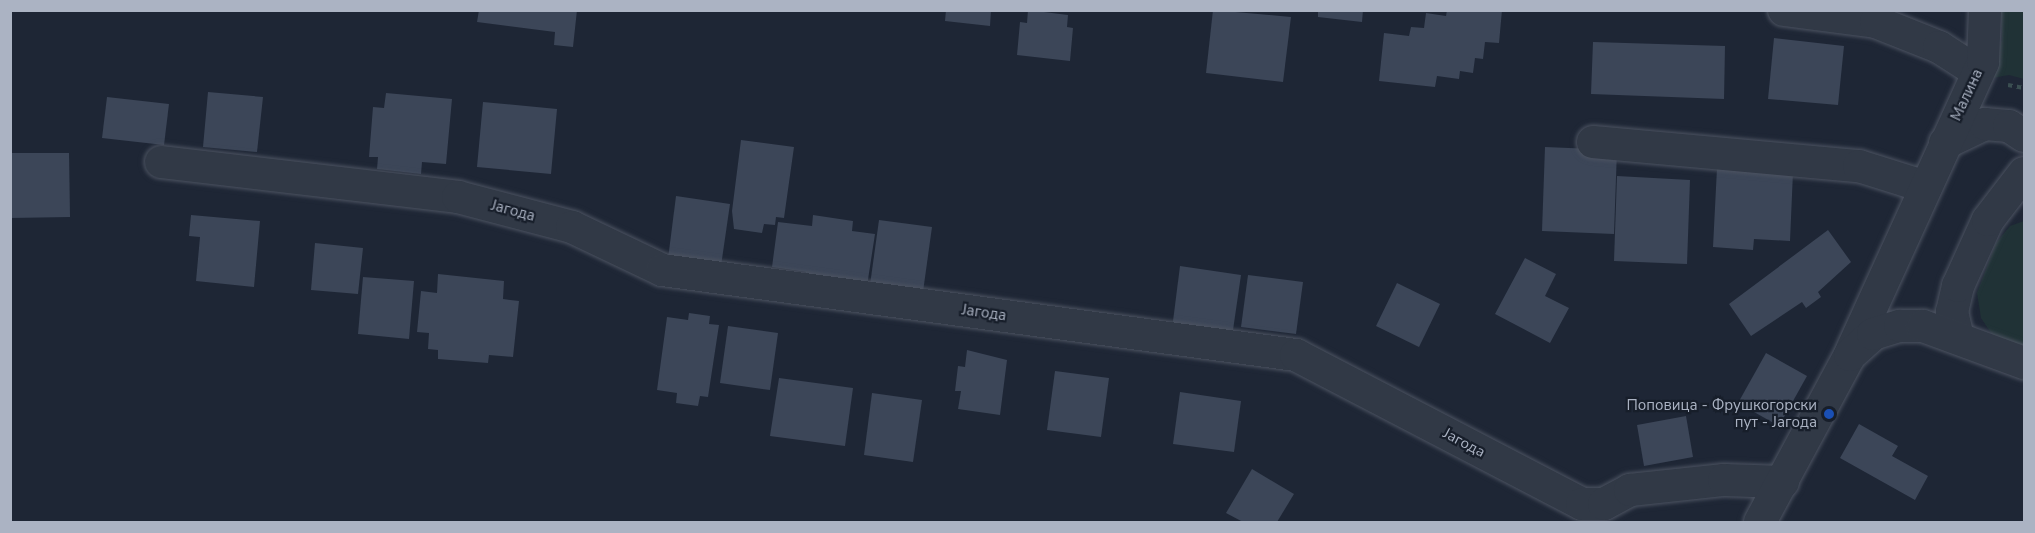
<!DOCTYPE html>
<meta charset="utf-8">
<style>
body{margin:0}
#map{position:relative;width:2035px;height:533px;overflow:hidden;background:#1e2635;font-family:"Nunito Sans",sans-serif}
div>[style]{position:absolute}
.green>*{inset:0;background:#203236}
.building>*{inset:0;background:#3c4658}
.path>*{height:4px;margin-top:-2px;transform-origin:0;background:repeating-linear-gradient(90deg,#3a4e51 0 4.5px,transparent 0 9px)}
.roads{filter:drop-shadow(0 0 2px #4c5361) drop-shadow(0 0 2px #4c5361)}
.minor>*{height:32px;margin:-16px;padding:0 16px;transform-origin:16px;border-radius:16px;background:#313946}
.dots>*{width:16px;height:16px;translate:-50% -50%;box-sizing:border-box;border:3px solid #171e2a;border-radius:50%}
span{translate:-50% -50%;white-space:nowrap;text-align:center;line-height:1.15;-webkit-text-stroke:4.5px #171e2a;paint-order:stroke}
.street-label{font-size:15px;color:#abb3c3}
.poi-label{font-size:15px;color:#abb3c3}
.right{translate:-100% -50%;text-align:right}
.frame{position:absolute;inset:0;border:12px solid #abb3c3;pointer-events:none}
</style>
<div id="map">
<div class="green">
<div style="clip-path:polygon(2001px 11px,2024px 11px,2024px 79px,2009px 75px,1992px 78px,2002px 39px)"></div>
<div style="clip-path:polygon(2024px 221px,2024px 347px,1993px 336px,1981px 318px,1977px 293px,1996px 243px,2010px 226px)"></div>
</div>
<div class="building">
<div style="clip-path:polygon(479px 10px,577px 10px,573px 47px,554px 45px,555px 32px,477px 22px)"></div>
<div style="clip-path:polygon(946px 10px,991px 10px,990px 26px,945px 21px)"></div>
<div style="clip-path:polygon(1028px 10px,1068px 15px,1067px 27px,1073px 28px,1070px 61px,1017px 55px,1020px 22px,1027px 23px)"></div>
<div style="clip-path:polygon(1213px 10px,1291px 17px,1283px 82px,1206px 73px)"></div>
<div style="clip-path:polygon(1318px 10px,1363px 10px,1362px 22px,1318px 17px)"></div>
<div style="clip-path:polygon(1447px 10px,1502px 10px,1499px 43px,1485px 42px,1483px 59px,1475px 58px,1473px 73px,1460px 71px,1459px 79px,1437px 76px,1435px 87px,1379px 81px,1384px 33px,1409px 36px,1411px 27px,1424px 28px,1426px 13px,1446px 16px)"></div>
<div style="clip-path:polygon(1774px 38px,1844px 46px,1838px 105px,1768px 99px)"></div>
<div style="clip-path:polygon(1593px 42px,1725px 46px,1724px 99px,1591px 94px)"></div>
<div style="clip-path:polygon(208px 92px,263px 97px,257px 152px,203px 147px)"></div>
<div style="clip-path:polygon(386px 93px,452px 99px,446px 164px,422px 162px,421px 174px,377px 169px,378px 157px,369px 157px,373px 107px,384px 108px)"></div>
<div style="clip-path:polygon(107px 97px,169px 104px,164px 145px,102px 138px)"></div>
<div style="clip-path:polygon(483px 102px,557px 109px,551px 174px,477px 167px)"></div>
<div style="clip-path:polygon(741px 140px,794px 147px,784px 218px,776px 217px,775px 225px,764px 224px,762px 233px,734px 229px,732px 211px)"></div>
<div style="clip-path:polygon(1545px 147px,1617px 150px,1614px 234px,1542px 231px)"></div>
<div style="clip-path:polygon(10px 153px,69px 153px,70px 217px,10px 218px)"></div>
<div style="clip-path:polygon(1717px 168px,1793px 172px,1790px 241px,1754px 239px,1753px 250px,1713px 247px)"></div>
<div style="clip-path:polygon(1617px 176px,1690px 180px,1687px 264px,1614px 261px)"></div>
<div style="clip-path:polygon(676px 196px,730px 204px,721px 266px,668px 259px)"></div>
<div style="clip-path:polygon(191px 215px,260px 221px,254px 287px,196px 281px,200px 237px,189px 236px)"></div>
<div style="clip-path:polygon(813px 215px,853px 221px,852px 231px,875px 234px,867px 286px,805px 278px,806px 272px,772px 267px,778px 222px,812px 226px)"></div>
<div style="clip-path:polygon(879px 220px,932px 227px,922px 299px,869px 292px)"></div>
<div style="clip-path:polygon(1828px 230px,1851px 262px,1818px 292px,1821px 297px,1806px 308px,1802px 302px,1751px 336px,1729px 304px)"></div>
<div style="clip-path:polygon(315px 243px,363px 248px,358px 294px,311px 290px)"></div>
<div style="clip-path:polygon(1525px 258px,1556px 274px,1545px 296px,1569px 308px,1550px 343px,1495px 314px)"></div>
<div style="clip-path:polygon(1180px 266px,1241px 275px,1232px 337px,1172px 329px)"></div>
<div style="clip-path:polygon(438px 274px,504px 281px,503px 299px,519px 301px,513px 357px,489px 355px,488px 363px,438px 359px,438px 350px,428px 349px,429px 333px,417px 332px,421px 291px,437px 293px)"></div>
<div style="clip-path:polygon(1248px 275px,1303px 282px,1296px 334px,1241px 327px)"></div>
<div style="clip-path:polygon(363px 277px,414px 281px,409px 339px,358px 334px)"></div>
<div style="clip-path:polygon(1397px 283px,1440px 304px,1419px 347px,1376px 326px)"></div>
<div style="clip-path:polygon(689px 313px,710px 316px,709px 324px,719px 325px,708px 397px,700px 396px,698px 406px,676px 403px,677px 393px,657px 390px,667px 317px,688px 320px)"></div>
<div style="clip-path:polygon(728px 326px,778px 333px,770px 390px,720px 383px)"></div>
<div style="clip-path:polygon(967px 350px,1007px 360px,1000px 415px,958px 409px,961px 391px,955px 391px,958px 366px,965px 367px)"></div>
<div style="clip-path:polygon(1766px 353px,1807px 376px,1779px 426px,1738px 403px)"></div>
<div style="clip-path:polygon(1055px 371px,1109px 378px,1101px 437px,1047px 430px)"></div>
<div style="clip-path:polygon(779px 378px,853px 388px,845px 446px,770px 436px)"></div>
<div style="clip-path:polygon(1180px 392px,1241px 401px,1234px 452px,1173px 444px)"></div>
<div style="clip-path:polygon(872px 393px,922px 400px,913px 462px,864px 455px)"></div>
<div style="clip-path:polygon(1686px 416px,1693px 457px,1644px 466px,1637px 425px)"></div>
<div style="clip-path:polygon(1859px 424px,1898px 446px,1892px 456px,1928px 476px,1915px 500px,1840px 458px)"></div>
<div style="clip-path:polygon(1252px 469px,1294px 494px,1277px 522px,1243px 522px,1226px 513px)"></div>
</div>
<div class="path">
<div style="left:2008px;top:85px;width:16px;rotate:11deg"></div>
</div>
<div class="roads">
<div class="minor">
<div style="left:1784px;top:10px;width:93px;rotate:7.4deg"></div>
<div style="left:1876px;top:22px;width:68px;rotate:21.6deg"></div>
<div style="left:1939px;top:47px;width:46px;rotate:32.7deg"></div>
<div style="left:1593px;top:142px;width:267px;rotate:5.2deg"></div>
<div style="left:1859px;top:166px;width:70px;rotate:17.4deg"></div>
<div style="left:1945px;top:143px;width:44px;rotate:-25.4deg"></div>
<div style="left:1985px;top:124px;width:24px;rotate:5deg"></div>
<div style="left:2009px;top:126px;width:18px;rotate:34deg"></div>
<div style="left:161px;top:162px;width:299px;rotate:6.7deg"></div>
<div style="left:458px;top:197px;width:118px;rotate:14.7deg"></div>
<div style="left:572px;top:227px;width:100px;rotate:25.5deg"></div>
<div style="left:662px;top:270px;width:640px;rotate:7.64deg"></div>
<div style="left:1296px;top:355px;width:322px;rotate:27.5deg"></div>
<div style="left:1582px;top:504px;width:22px"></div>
<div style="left:1604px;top:504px;width:30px;rotate:-28deg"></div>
<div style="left:1630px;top:490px;width:95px;rotate:-6.1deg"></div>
<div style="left:1724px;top:480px;width:59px;rotate:1.9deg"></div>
<div style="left:1958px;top:338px;width:27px;rotate:-103deg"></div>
<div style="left:1952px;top:312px;width:27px;rotate:-77deg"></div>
<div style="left:1958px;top:286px;width:72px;rotate:-65.6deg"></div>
<div style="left:1988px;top:220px;width:59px;rotate:-52.5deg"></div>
<div style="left:1852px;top:350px;width:316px;rotate:-65.5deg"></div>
<div style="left:1983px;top:62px;width:52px;rotate:-87.8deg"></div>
<div style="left:1760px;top:522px;width:190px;rotate:-61.7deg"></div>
<div style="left:1850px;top:355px;width:31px;rotate:-42deg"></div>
<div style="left:1873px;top:334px;width:28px;rotate:-17deg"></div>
<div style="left:1900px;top:326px;width:23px"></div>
<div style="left:1923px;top:326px;width:108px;rotate:20.1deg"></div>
</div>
</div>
<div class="dots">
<div style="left:1829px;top:414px;background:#1a4fb4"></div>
</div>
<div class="street-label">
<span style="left:1967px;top:95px;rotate:-65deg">Малина</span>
<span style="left:513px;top:211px;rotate:15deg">Јагода</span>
<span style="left:984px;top:313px;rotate:8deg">Јагода</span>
<span style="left:1464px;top:443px;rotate:28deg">Јагода</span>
</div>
<div class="poi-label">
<span class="right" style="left:1817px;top:414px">Поповица - Фрушкогорски<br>пут - Јагода</span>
</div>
<div class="frame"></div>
</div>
